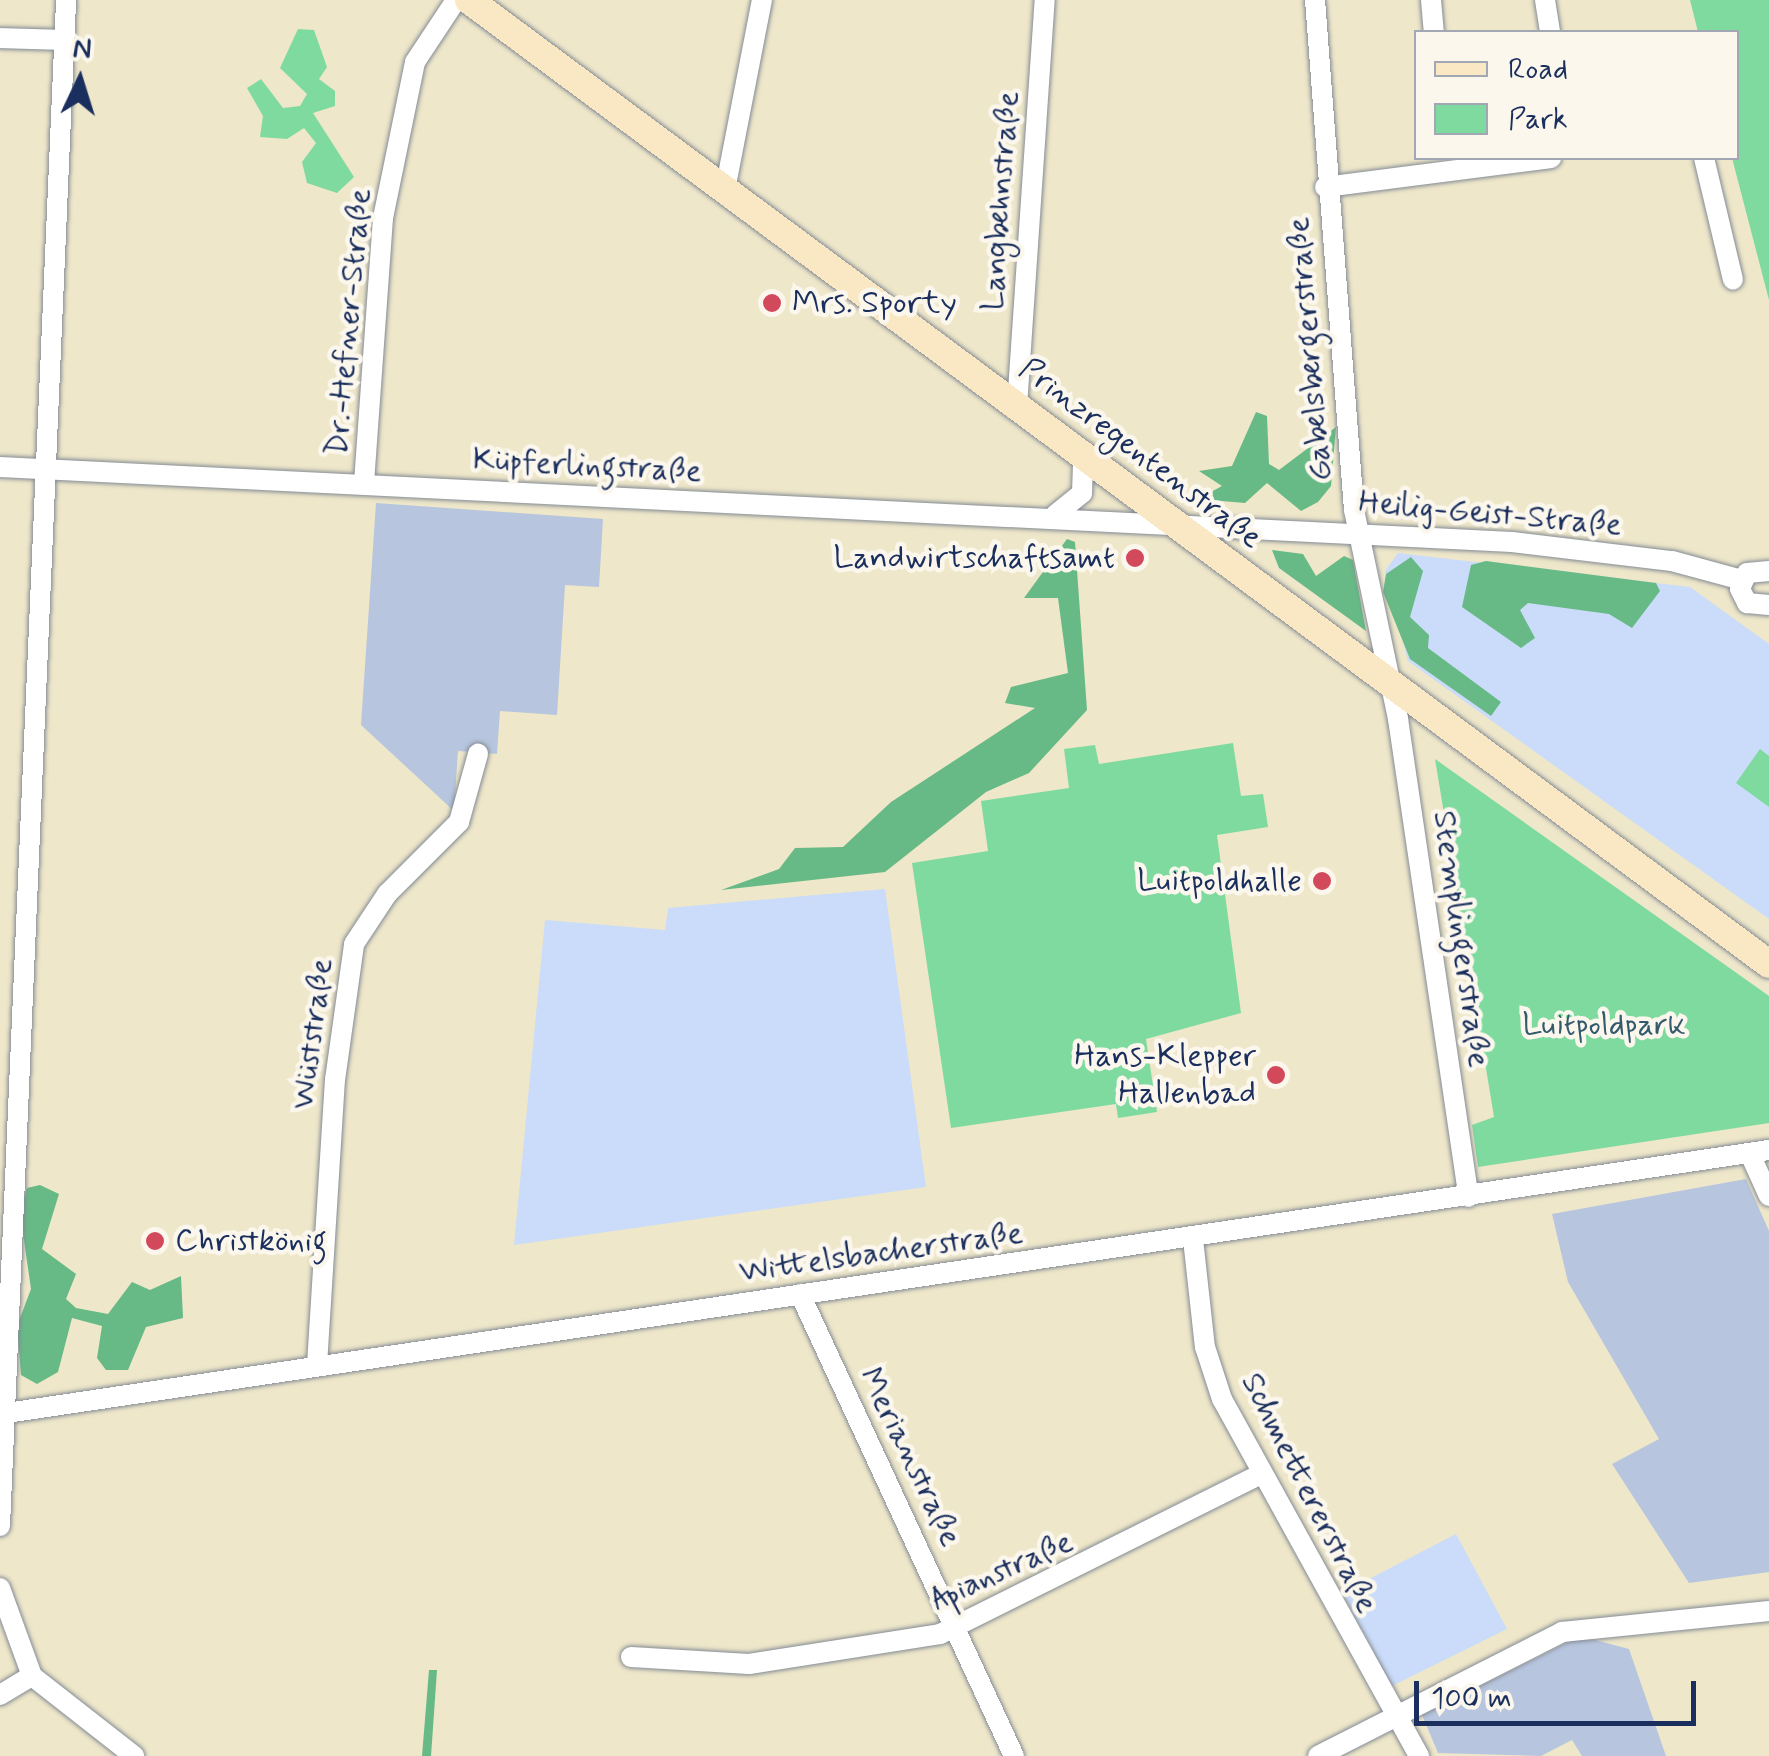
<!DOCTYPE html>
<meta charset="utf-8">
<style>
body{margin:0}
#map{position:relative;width:1769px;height:1756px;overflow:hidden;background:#eee7ca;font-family:Mynerve,sans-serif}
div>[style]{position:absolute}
.built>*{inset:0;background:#cadcf9}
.industrial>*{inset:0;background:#b7c5de}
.green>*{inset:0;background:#7fdaa0}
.forest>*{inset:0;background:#67ba86}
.roads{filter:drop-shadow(0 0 2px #848b94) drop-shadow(0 0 2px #848b94)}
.street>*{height:20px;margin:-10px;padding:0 10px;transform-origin:10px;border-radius:10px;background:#fff}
.secondary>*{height:28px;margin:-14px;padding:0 14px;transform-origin:14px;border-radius:14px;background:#fae7c3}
.dots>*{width:28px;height:28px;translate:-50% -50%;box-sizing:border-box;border:5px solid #fbf7ec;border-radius:50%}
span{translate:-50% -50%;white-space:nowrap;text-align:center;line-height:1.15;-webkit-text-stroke:9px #fbf7ec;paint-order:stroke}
.street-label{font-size:32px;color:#1b2f5e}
.poi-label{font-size:32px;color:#1b2f5e}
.left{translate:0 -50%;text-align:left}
.right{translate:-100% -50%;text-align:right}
.park-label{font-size:32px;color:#345a6e}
.legend{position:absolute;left:1414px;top:30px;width:325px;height:130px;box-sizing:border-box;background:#fbf7ec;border:2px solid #a1a7b3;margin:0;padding:12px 18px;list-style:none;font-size:30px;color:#1b2f5e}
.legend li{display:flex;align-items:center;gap:20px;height:50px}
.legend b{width:50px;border:2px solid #a1a7b3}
.north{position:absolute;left:30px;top:30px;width:100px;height:100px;-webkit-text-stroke:8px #fbf7ec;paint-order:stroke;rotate:4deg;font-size:28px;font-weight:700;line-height:40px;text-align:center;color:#1b2f5e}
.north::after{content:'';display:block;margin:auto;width:35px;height:45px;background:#1b2f5e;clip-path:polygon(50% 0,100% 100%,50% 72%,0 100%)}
.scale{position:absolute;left:1414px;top:1681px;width:282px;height:45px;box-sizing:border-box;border:5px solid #1b2f5e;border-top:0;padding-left:12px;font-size:30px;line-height:35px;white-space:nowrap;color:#1b2f5e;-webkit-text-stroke:8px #fbf7ec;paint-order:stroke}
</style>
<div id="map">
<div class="built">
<div style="clip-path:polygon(1398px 553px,1690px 587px,1769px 644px,1769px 919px,1408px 661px,1385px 571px)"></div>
<div style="clip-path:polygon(885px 889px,926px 1187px,514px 1245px,545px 920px,665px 930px,668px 908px)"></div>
<div style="clip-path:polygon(1456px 1534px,1507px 1629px,1392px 1686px,1342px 1593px)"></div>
</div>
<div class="industrial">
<div style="clip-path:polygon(376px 503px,603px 519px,599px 587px,565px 585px,557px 715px,500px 711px,497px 754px,458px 751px,454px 811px,361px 725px)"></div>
<div style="clip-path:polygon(1746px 1179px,1769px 1231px,1769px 1572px,1689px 1583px,1612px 1464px,1659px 1439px,1568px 1282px,1552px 1214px)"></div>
<div style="clip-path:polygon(1580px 1636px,1629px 1649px,1666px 1756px,1582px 1756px,1572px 1740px,1541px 1756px,1438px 1753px,1422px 1715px)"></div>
</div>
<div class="green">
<div style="clip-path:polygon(1690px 0,1769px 0,1769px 300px,1732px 158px,1736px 32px,1698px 32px)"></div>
<div style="clip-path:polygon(298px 29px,314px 30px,327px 67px,319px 79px,335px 91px,335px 106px,313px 113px,354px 177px,337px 193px,307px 183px,302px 162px,316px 143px,304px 128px,287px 139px,260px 137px,263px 116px,247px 88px,261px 79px,283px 108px,300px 106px,307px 94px,280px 68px)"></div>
<div style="clip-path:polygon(1233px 743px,1241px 796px,1263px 794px,1268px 827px,1217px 835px,1241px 1013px,1146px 1039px,1157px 1112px,1118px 1118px,1116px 1104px,951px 1128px,912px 863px,988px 851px,981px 801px,1069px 788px,1064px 749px,1095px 745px,1099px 764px)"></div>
<div style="clip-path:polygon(1760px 749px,1769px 756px,1769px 807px,1736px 783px)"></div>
<div style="clip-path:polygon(1435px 759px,1769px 996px,1769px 1123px,1478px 1167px,1472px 1125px,1494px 1117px)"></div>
</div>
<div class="forest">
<div style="clip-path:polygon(1256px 412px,1267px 416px,1269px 464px,1279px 470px,1336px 427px,1331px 486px,1318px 502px,1301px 511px,1267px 483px,1245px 503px,1198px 499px,1222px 486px,1199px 471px,1232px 466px)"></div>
<div style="clip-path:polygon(1067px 539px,1075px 542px,1087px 710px,1029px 773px,986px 792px,885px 872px,721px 890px,779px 869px,795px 848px,843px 847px,891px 802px,1035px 708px,1005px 703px,1011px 687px,1068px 673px,1058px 598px,1024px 598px)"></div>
<div style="clip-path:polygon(1272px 550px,1303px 554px,1316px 576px,1344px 556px,1353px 560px,1366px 631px,1279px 568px)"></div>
<div style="clip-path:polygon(1411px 557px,1423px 571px,1410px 617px,1429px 635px,1428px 648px,1501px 702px,1491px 716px,1410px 659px,1383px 592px,1386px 574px)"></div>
<div style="clip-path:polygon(1486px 561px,1656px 583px,1660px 591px,1632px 628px,1609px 614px,1528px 603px,1520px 610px,1535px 638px,1521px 648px,1462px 607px,1471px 565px)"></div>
<div style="clip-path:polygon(40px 1185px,59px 1194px,42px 1249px,76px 1274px,66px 1299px,76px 1308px,108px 1314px,132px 1282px,150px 1290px,181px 1276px,183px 1318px,146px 1327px,128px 1370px,106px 1370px,97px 1358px,102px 1326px,72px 1318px,58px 1372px,37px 1384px,21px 1375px,17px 1326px,31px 1289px,20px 1213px,27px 1188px)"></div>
<div style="clip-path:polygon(429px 1670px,437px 1670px,431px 1756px,422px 1756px)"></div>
</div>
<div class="roads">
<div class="street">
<div style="left:1315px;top:0;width:511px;rotate:85.63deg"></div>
<div style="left:1354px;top:510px;width:214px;rotate:78.1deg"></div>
<div style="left:1398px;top:719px;width:483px;rotate:81.6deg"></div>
<div style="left:1431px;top:0;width:32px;rotate:85deg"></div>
<div style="left:1545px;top:0;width:32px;rotate:81deg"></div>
<div style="left:0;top:38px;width:63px;rotate:1.8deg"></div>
<div style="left:1704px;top:158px;width:125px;rotate:76.6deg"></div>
<div style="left:1325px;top:187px;width:228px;rotate:-7.3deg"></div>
<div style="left:725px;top:190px;width:194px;rotate:-79deg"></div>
<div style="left:1017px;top:406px;width:407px;rotate:-86.1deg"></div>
<div style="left:0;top:467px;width:1514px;rotate:2.84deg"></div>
<div style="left:1512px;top:542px;width:161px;rotate:6.8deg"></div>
<div style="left:1672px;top:561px;width:73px;rotate:15.2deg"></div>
<div style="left:364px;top:483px;width:266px;rotate:-85.9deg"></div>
<div style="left:383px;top:218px;width:159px;rotate:-78.4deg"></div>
<div style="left:415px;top:62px;width:74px;rotate:-56.5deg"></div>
<div style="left:1055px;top:515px;width:35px;rotate:-39deg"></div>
<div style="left:1082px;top:493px;width:37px;rotate:-88deg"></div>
<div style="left:1769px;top:571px;width:22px;rotate:175deg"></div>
<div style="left:1747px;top:573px;width:17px;rotate:114deg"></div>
<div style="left:1740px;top:589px;width:16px;rotate:63deg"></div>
<div style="left:1747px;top:603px;width:22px;rotate:5deg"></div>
<div style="left:1750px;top:1154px;width:46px;rotate:65.7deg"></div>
<div style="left:1193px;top:1239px;width:109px;rotate:83.7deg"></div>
<div style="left:1205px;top:1347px;width:55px;rotate:71.9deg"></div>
<div style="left:1222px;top:1399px;width:408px;rotate:61.1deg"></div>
<div style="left:800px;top:1294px;width:509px;rotate:65.15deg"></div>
<div style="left:317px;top:1365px;width:286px;rotate:-86.4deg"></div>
<div style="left:335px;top:1080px;width:137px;rotate:-82deg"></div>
<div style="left:354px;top:944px;width:60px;rotate:-56.6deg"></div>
<div style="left:387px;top:894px;width:102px;rotate:-45deg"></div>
<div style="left:459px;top:822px;width:71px;rotate:-74.4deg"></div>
<div style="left:0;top:1414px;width:1789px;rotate:-8.49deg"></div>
<div style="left:0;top:1526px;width:1527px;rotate:-87.52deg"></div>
<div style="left:0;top:1588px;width:94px;rotate:70deg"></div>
<div style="left:32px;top:1676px;width:130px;rotate:38.1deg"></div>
<div style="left:631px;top:1657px;width:118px;rotate:3.4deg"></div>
<div style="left:749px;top:1664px;width:193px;rotate:-8.9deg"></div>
<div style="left:940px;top:1634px;width:356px;rotate:-26.5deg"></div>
<div style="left:0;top:1695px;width:37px;rotate:-31deg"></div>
<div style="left:1318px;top:1756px;width:274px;rotate:-26.9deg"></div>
<div style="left:1562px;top:1632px;width:208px;rotate:-5.8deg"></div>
</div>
<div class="secondary">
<div style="left:469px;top:0;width:1618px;rotate:36.56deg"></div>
</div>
</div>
<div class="dots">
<div style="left:772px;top:303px;background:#d1495b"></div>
<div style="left:1135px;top:558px;background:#d1495b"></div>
<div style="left:1322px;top:881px;background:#d1495b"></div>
<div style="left:1276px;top:1075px;background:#d1495b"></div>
<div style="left:155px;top:1241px;background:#d1495b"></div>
</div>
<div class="street-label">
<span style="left:1001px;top:201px;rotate:-86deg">Langbehnstraße</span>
<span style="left:349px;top:322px;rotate:-85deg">Dr.-Hefner-Straße</span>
<span style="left:1310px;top:349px;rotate:-95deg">Gabelsbergerstraße</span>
<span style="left:1140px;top:454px;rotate:37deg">Prinzregentenstraße</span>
<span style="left:587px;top:466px;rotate:3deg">Küpferlingstraße</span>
<span style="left:1490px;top:514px;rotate:5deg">Heilig-Geist-Straße</span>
<span style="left:1461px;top:939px;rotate:82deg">Stemplingerstraße</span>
<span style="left:313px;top:1034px;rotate:-83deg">Wüststraße</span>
<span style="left:881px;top:1253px;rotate:-8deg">Wittelsbacherstraße</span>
<span style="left:910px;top:1457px;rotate:64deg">Merianstraße</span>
<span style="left:1309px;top:1493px;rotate:63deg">Schmettererstraße</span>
<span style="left:1002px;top:1571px;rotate:-24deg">Apianstraße</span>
</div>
<div class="poi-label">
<span class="left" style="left:792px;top:303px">Mrs. Sporty</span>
<span class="right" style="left:1115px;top:558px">Landwirtschaftsamt</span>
<span class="right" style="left:1302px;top:881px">Luitpoldhalle</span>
<span class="right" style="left:1256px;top:1075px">Hans-Klepper<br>Hallenbad</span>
<span class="left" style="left:175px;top:1241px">Christkönig</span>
</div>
<div class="park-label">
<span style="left:1604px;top:1025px">Luitpoldpark</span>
</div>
<ul class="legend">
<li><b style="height:12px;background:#fae7c3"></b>Road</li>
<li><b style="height:28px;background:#7fdaa0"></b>Park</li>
</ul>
<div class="north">N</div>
<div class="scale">100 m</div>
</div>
